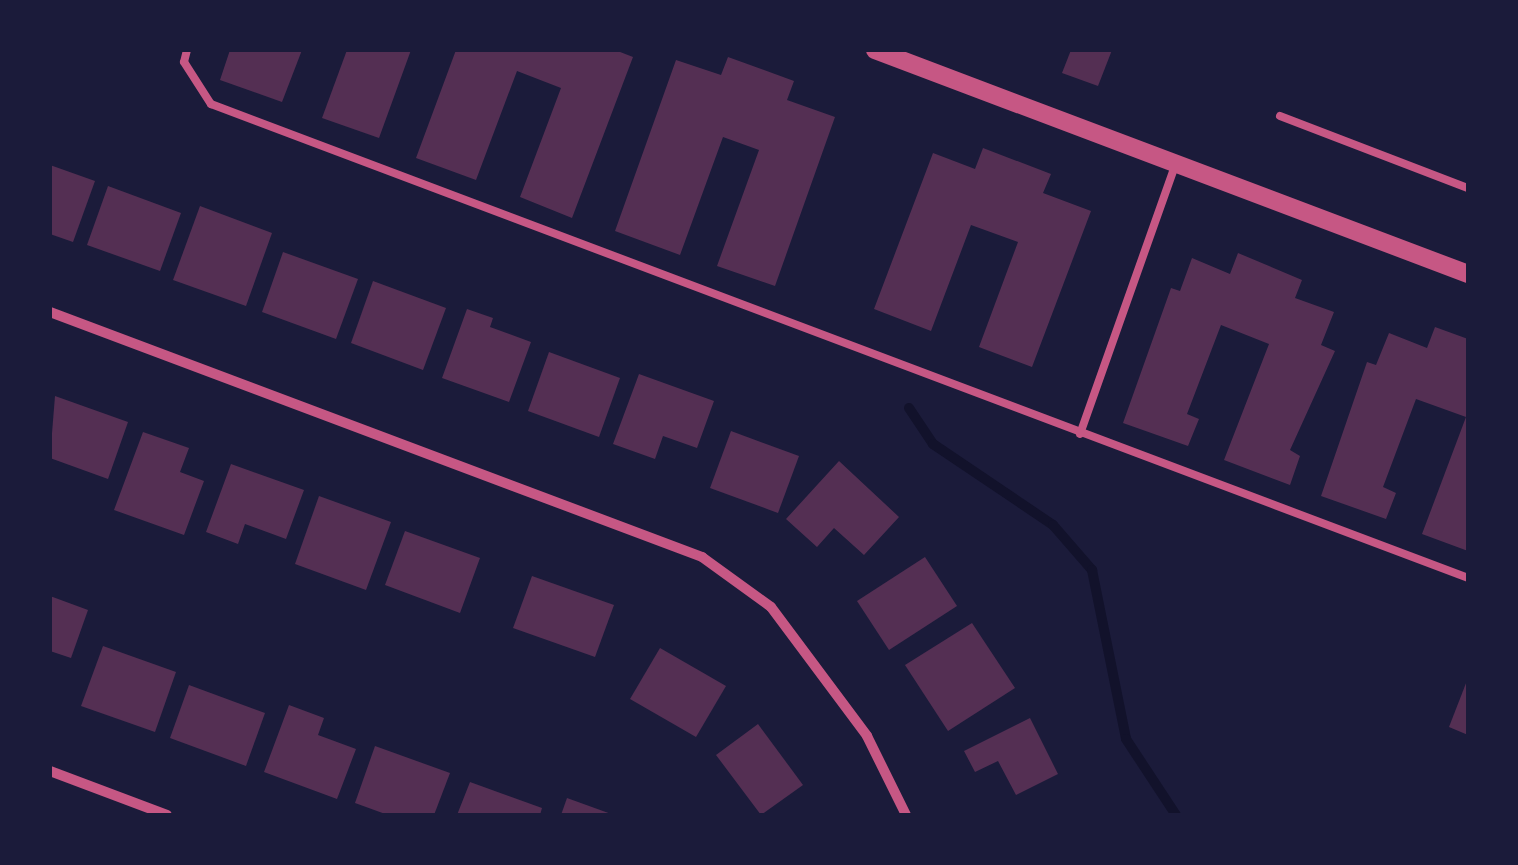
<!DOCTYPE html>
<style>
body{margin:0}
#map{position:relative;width:1518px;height:865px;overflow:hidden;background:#1b1b3a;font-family:Mulish,sans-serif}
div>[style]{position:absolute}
.stream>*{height:10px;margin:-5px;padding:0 5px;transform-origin:5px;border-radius:5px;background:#12122b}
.building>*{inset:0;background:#542f53}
.service>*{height:8px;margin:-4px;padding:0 4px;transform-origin:4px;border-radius:4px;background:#c65784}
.minor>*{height:10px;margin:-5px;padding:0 5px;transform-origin:5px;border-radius:5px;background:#c65784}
.tertiary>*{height:18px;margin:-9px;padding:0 9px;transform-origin:9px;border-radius:9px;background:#c65784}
span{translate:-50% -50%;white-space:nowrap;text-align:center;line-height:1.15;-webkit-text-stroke:10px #1b1b3a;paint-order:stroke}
.frame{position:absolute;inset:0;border:52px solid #1b1b3a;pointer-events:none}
</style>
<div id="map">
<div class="stream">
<div style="left:909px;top:408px;width:43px;rotate:56.3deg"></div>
<div style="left:933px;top:444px;width:145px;rotate:34deg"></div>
<div style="left:1053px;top:525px;width:60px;rotate:49.1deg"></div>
<div style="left:1092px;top:570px;width:172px;rotate:78.6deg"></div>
<div style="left:1126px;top:739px;width:91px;rotate:56.7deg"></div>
</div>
<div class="building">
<div style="clip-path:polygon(230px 50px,302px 50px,282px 102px,220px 80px)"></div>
<div style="clip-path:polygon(347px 50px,411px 50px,379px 138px,322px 118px)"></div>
<div style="clip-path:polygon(456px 50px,615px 50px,633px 57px,572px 218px,520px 197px,561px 88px,517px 71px,476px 180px,416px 158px)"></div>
<div style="clip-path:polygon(1071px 50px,1112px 50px,1098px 86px,1062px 73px)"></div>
<div style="clip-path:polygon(728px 57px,794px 81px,787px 100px,835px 117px,775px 286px,717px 266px,759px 150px,723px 137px,680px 255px,615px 231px,676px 60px,721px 75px)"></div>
<div style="clip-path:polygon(983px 148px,1051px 174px,1043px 193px,1091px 211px,1032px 367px,979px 347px,1018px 242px,971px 225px,931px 331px,874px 309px,933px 153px,975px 169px)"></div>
<div style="clip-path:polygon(50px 165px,95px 181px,73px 242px,50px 234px)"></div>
<div style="clip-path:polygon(108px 186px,181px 213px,160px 271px,87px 245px)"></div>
<div style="clip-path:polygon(200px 206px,272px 233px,246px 306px,173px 280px)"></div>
<div style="clip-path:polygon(283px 252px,358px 279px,336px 339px,262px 312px)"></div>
<div style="clip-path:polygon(1238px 253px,1302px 280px,1295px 298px,1334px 312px,1321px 345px,1335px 351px,1290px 450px,1300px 456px,1290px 485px,1224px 460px,1269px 344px,1221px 325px,1187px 414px,1199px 419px,1188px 446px,1123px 423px,1171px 288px,1180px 291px,1192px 258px,1230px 274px)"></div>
<div style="clip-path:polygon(373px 281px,446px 308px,423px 370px,351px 343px)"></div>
<div style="clip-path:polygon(467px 309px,493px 318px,490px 327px,531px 342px,509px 402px,442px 378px)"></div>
<div style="clip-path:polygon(1435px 327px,1468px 339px,1468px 551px,1422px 534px,1466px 417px,1416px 399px,1383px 487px,1396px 493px,1386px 519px,1321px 496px,1367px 362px,1376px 365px,1389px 333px,1427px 348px)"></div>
<div style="clip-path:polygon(549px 352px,620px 378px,599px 437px,528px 411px)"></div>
<div style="clip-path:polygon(639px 374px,714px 401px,697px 448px,663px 436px,655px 459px,613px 444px)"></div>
<div style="clip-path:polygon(55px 396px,128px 422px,108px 479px,50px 458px)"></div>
<div style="clip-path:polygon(731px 431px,799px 456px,778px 513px,710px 488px)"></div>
<div style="clip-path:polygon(143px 432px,189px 448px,180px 472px,204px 481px,184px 535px,114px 510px)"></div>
<div style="clip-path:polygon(839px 461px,899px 517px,864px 555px,834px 528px,817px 547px,786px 519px)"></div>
<div style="clip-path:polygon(231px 464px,304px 490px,286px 539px,245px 524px,238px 544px,206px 532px)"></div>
<div style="clip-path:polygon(319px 496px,391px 522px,366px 590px,295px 564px)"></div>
<div style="clip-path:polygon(405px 531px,480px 558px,460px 613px,385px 585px)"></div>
<div style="clip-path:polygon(925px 557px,957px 606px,889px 650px,857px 601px)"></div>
<div style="clip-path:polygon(532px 576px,614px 605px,595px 657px,513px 628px)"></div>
<div style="clip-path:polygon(50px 596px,88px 610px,71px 658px,50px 651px)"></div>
<div style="clip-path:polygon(972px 623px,1015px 688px,948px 731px,905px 665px)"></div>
<div style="clip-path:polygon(103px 646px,176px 672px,155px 732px,81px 706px)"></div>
<div style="clip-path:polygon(660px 648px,726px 686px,696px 737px,630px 699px)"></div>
<div style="clip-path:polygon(1468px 678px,1468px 735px,1449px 727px)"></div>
<div style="clip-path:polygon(189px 685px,265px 713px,246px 766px,170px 738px)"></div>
<div style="clip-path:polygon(289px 705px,324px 718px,318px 735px,356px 749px,337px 799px,264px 772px)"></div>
<div style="clip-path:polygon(1030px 718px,1058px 774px,1016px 795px,998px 761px,975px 772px,964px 751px)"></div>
<div style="clip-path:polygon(758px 724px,803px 785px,761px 815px,716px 755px)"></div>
<div style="clip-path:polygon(375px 746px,450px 773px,434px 815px,388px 815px,355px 803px)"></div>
<div style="clip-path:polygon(470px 782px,542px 808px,540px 815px,457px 815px)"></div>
<div style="clip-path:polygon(567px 798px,614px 815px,561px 815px)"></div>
</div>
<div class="service">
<div style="left:187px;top:50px;width:12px;rotate:104deg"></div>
<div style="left:184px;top:62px;width:50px;rotate:57.3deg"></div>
<div style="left:211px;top:104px;width:1343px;rotate:20.66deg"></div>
<div style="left:1280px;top:116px;width:201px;rotate:21deg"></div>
<div style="left:1080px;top:434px;width:285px;rotate:-70.5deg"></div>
</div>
<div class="minor">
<div style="left:50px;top:312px;width:697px;rotate:20.59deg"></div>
<div style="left:702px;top:557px;width:85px;rotate:35.9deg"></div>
<div style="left:771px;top:607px;width:161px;rotate:53.3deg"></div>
<div style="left:867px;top:736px;width:88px;rotate:63.7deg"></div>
<div style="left:50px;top:771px;width:125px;rotate:20.6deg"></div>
</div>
<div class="tertiary">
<div style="left:875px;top:50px;width:634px;rotate:20.69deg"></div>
</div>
<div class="frame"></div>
</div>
